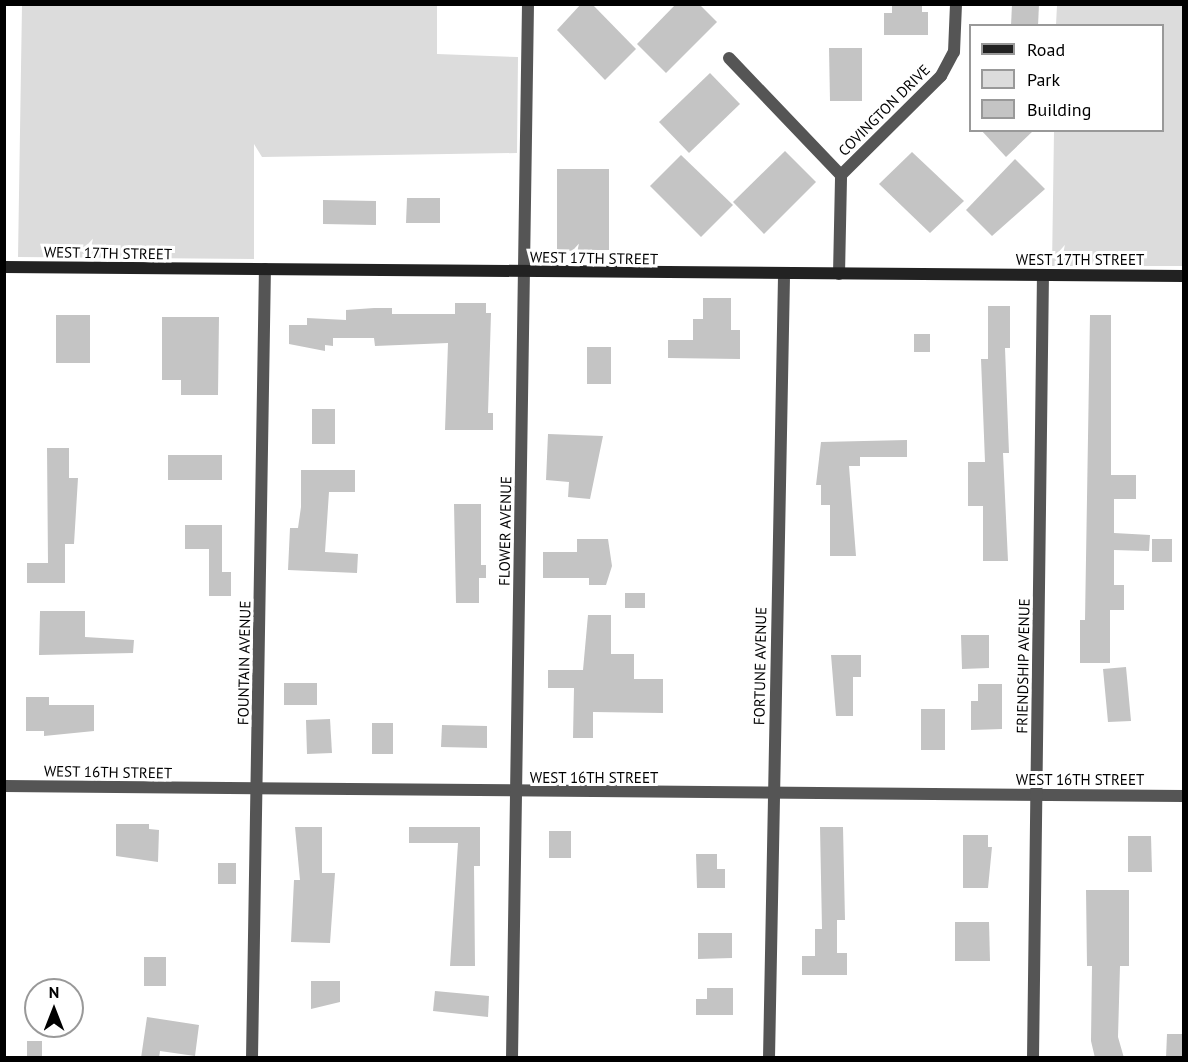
<!DOCTYPE html>
<style>
body{margin:0}
#map{position:relative;width:1188px;height:1062px;overflow:hidden;background:#fff;font-family:"PT Sans",sans-serif}
div>[style]{position:absolute}
.green>*{inset:0;background:#dcdcdc}
.building>*{inset:0;background:#c4c4c4}
.minor>*{height:12px;margin:-6px;padding:0 6px;transform-origin:6px;border-radius:6px;background:#555}
.secondary>*{height:12px;margin:-6px;padding:0 6px;transform-origin:6px;border-radius:6px;background:#222}
span{translate:-50% -50%;white-space:nowrap;text-align:center;line-height:1.15;-webkit-text-stroke:6px #fff;paint-order:stroke}
.street-label{font-size:15px;color:#000}
.frame{position:absolute;inset:0;border:6px solid #000;pointer-events:none}
.legend{position:absolute;left:969px;top:24px;width:195px;height:108px;box-sizing:border-box;background:#fff;border:2px solid #999;margin:0;padding:8px 10px;list-style:none;font-size:18px;color:#000}
.legend li{display:flex;align-items:center;gap:12px;height:30px}
.legend b{width:30px;border:2px solid #999}
.north{position:absolute;left:24px;top:978px;width:60px;height:60px;box-sizing:border-box;background:#fff;border:2px solid #999;border-radius:50%;rotate:0deg;font-size:16px;font-weight:700;line-height:24px;text-align:center;color:#000}
.north::after{content:'';display:block;margin:auto;width:21px;height:27px;background:#000;clip-path:polygon(50% 0,100% 100%,50% 72%,0 100%)}
</style>
<div id="map">
<div class="green">
<div style="clip-path:polygon(22px 5px,437px 5px,437px 54px,518px 57px,517px 153px,262px 157px,254px 144px,254px 259px,18px 257px)"></div>
<div style="clip-path:polygon(1057px 5px,1183px 5px,1183px 266px,1052px 266px,1054px 131px,1162px 130px,1162px 26px,1056px 25px)"></div>
</div>
<div class="building">
<div style="clip-path:polygon(581px 4px,592px 4px,636px 49px,605px 80px,557px 30px)"></div>
<div style="clip-path:polygon(676px 4px,699px 4px,717px 22px,666px 73px,637px 44px)"></div>
<div style="clip-path:polygon(892px 4px,922px 4px,922px 12px,928px 12px,928px 35px,884px 35px,884px 13px,892px 13px)"></div>
<div style="clip-path:polygon(1012px 4px,1039px 4px,1038px 26px,1011px 26px)"></div>
<div style="clip-path:polygon(829px 48px,862px 48px,862px 101px,830px 101px)"></div>
<div style="clip-path:polygon(710px 73px,740px 104px,689px 153px,659px 122px)"></div>
<div style="clip-path:polygon(981px 130px,1034px 130px,1006px 157px)"></div>
<div style="clip-path:polygon(785px 151px,816px 182px,764px 234px,733px 202px)"></div>
<div style="clip-path:polygon(912px 152px,964px 201px,930px 233px,879px 184px)"></div>
<div style="clip-path:polygon(681px 155px,733px 205px,701px 237px,650px 186px)"></div>
<div style="clip-path:polygon(1015px 159px,1045px 189px,992px 236px,966px 210px)"></div>
<div style="clip-path:polygon(557px 169px,609px 169px,609px 250px,557px 251px)"></div>
<div style="clip-path:polygon(407px 198px,440px 198px,440px 223px,406px 223px)"></div>
<div style="clip-path:polygon(323px 200px,376px 201px,376px 225px,323px 224px)"></div>
<div style="clip-path:polygon(703px 298px,731px 298px,731px 330px,740px 330px,740px 359px,668px 358px,668px 340px,693px 340px,693px 319px,703px 319px)"></div>
<div style="clip-path:polygon(455px 303px,486px 303px,486px 313px,491px 313px,488px 413px,493px 413px,493px 430px,445px 430px,448px 343px,375px 346px,374px 338px,333px 338px,333px 346px,325px 345px,325px 351px,289px 344px,289px 325px,307px 325px,307px 318px,346px 320px,346px 310px,374px 308px,392px 308px,392px 314px,455px 314px)"></div>
<div style="clip-path:polygon(988px 306px,1010px 306px,1010px 348px,1005px 348px,1009px 453px,1003px 453px,1008px 561px,983px 561px,983px 506px,968px 506px,968px 462px,985px 462px,981px 359px,988px 359px)"></div>
<div style="clip-path:polygon(56px 315px,90px 315px,90px 363px,56px 363px)"></div>
<div style="clip-path:polygon(1090px 315px,1111px 315px,1111px 475px,1136px 475px,1136px 499px,1114px 499px,1114px 533px,1150px 535px,1149px 551px,1114px 550px,1114px 585px,1124px 585px,1124px 610px,1110px 610px,1110px 663px,1080px 663px,1080px 620px,1085px 620px)"></div>
<div style="clip-path:polygon(162px 317px,219px 317px,218px 395px,181px 395px,181px 380px,162px 380px)"></div>
<div style="clip-path:polygon(914px 334px,930px 334px,930px 352px,914px 352px)"></div>
<div style="clip-path:polygon(587px 347px,611px 347px,611px 384px,587px 384px)"></div>
<div style="clip-path:polygon(312px 409px,335px 409px,335px 444px,312px 444px)"></div>
<div style="clip-path:polygon(548px 434px,603px 436px,590px 499px,568px 497px,569px 482px,546px 480px)"></div>
<div style="clip-path:polygon(907px 440px,907px 457px,860px 457px,860px 466px,849px 466px,856px 556px,830px 556px,830px 505px,821px 505px,821px 485px,816px 485px,821px 442px)"></div>
<div style="clip-path:polygon(47px 448px,69px 448px,69px 478px,78px 478px,74px 544px,65px 544px,65px 583px,27px 583px,27px 563px,48px 563px)"></div>
<div style="clip-path:polygon(168px 455px,222px 455px,222px 480px,168px 480px)"></div>
<div style="clip-path:polygon(301px 470px,355px 470px,355px 492px,329px 492px,325px 552px,358px 554px,357px 573px,288px 570px,290px 528px,298px 528px,301px 507px)"></div>
<div style="clip-path:polygon(454px 504px,481px 504px,481px 565px,486px 565px,486px 578px,479px 578px,479px 603px,456px 603px)"></div>
<div style="clip-path:polygon(185px 525px,222px 525px,222px 572px,231px 572px,231px 596px,209px 596px,209px 549px,185px 549px)"></div>
<div style="clip-path:polygon(577px 539px,608px 539px,612px 566px,606px 585px,589px 585px,589px 578px,543px 578px,543px 552px,577px 552px)"></div>
<div style="clip-path:polygon(1152px 539px,1172px 539px,1172px 562px,1152px 562px)"></div>
<div style="clip-path:polygon(625px 593px,645px 593px,645px 608px,625px 608px)"></div>
<div style="clip-path:polygon(40px 611px,85px 611px,85px 637px,134px 640px,133px 653px,39px 655px)"></div>
<div style="clip-path:polygon(588px 615px,611px 615px,611px 654px,634px 654px,634px 679px,663px 679px,663px 713px,593px 712px,593px 738px,573px 738px,574px 688px,548px 688px,548px 670px,583px 670px)"></div>
<div style="clip-path:polygon(961px 635px,989px 635px,989px 668px,962px 669px)"></div>
<div style="clip-path:polygon(831px 655px,861px 655px,861px 677px,853px 677px,853px 716px,836px 716px)"></div>
<div style="clip-path:polygon(1126px 667px,1131px 721px,1108px 722px,1103px 669px)"></div>
<div style="clip-path:polygon(284px 683px,317px 683px,317px 705px,284px 705px)"></div>
<div style="clip-path:polygon(978px 684px,1002px 684px,1002px 729px,971px 730px,971px 701px,978px 701px)"></div>
<div style="clip-path:polygon(26px 697px,49px 697px,49px 705px,94px 705px,94px 731px,44px 736px,44px 731px,26px 731px)"></div>
<div style="clip-path:polygon(921px 709px,945px 709px,945px 750px,921px 750px)"></div>
<div style="clip-path:polygon(330px 719px,332px 753px,307px 754px,306px 720px)"></div>
<div style="clip-path:polygon(372px 723px,393px 723px,393px 754px,372px 754px)"></div>
<div style="clip-path:polygon(442px 725px,487px 726px,487px 748px,441px 747px)"></div>
<div style="clip-path:polygon(116px 824px,149px 824px,149px 829px,159px 830px,158px 862px,116px 856px)"></div>
<div style="clip-path:polygon(295px 827px,322px 827px,322px 873px,335px 873px,330px 943px,291px 942px,294px 880px,300px 880px)"></div>
<div style="clip-path:polygon(409px 827px,480px 827px,480px 866px,474px 866px,475px 966px,450px 966px,458px 843px,409px 843px)"></div>
<div style="clip-path:polygon(820px 827px,843px 827px,845px 920px,837px 920px,837px 953px,847px 953px,847px 975px,802px 975px,802px 956px,815px 956px,815px 929px,822px 929px)"></div>
<div style="clip-path:polygon(549px 831px,571px 831px,571px 858px,549px 858px)"></div>
<div style="clip-path:polygon(963px 835px,988px 835px,988px 847px,992px 847px,988px 888px,963px 888px)"></div>
<div style="clip-path:polygon(1128px 836px,1151px 836px,1152px 872px,1128px 872px)"></div>
<div style="clip-path:polygon(696px 854px,717px 854px,717px 869px,725px 869px,725px 888px,697px 888px)"></div>
<div style="clip-path:polygon(218px 863px,236px 863px,236px 884px,218px 884px)"></div>
<div style="clip-path:polygon(1086px 890px,1129px 890px,1129px 966px,1120px 966px,1118px 1037px,1124px 1058px,1095px 1058px,1091px 1041px,1092px 966px,1087px 966px)"></div>
<div style="clip-path:polygon(955px 922px,989px 922px,990px 961px,955px 961px)"></div>
<div style="clip-path:polygon(698px 933px,732px 933px,732px 958px,698px 959px)"></div>
<div style="clip-path:polygon(144px 957px,166px 957px,166px 986px,144px 986px)"></div>
<div style="clip-path:polygon(311px 981px,340px 981px,340px 1002px,311px 1009px)"></div>
<div style="clip-path:polygon(707px 988px,733px 988px,733px 1015px,696px 1015px,696px 999px,707px 999px)"></div>
<div style="clip-path:polygon(435px 991px,489px 996px,488px 1017px,433px 1011px)"></div>
<div style="clip-path:polygon(147px 1017px,199px 1025px,195px 1056px,160px 1051px,159px 1058px,141px 1058px)"></div>
<div style="clip-path:polygon(1167px 1034px,1184px 1034px,1184px 1058px,1166px 1058px)"></div>
<div style="clip-path:polygon(27px 1041px,42px 1041px,42px 1058px,27px 1058px)"></div>
</div>
<div class="minor">
<div style="left:729px;top:58px;width:162px;rotate:46.3deg"></div>
<div style="left:839px;top:274px;width:99px;rotate:-88.8deg"></div>
<div style="left:841px;top:175px;width:141px;rotate:-44.7deg"></div>
<div style="left:941px;top:76px;width:27px;rotate:-62deg"></div>
<div style="left:954px;top:52px;width:48px;rotate:-87.6deg"></div>
<div style="left:4px;top:786px;width:1180px;rotate:0.49deg"></div>
<div style="left:252px;top:1058px;width:789px;rotate:-89.06deg"></div>
<div style="left:512px;top:1058px;width:1054px;rotate:-89.13deg"></div>
<div style="left:769px;top:1058px;width:784px;rotate:-88.9deg"></div>
<div style="left:1033px;top:1058px;width:783px;rotate:-89.27deg"></div>
</div>
<div class="secondary">
<div style="left:4px;top:267px;width:1180px;rotate:0.44deg"></div>
</div>
<div class="street-label">
<span style="left:884px;top:110px;rotate:-45deg">COVINGTON DRIVE</span>
<span style="left:108px;top:253px;rotate:1deg">WEST 17TH STREET</span>
<span style="left:594px;top:258px;rotate:1deg">WEST 17TH STREET</span>
<span style="left:1080px;top:260px">WEST 17TH STREET</span>
<span style="left:505px;top:531px;rotate:-89deg">FLOWER AVENUE</span>
<span style="left:244px;top:663px;rotate:-89deg">FOUNTAIN AVENUE</span>
<span style="left:760px;top:666px;rotate:-89deg">FORTUNE AVENUE</span>
<span style="left:1023px;top:666px;rotate:-89deg">FRIENDSHIP AVENUE</span>
<span style="left:108px;top:772px;rotate:1deg">WEST 16TH STREET</span>
<span style="left:594px;top:778px">WEST 16TH STREET</span>
<span style="left:1080px;top:780px">WEST 16TH STREET</span>
</div>
<div class="frame"></div>
<ul class="legend">
<li><b style="height:8px;background:#222"></b>Road</li>
<li><b style="height:16px;background:#dcdcdc"></b>Park</li>
<li><b style="height:16px;background:#c4c4c4"></b>Building</li>
</ul>
<div class="north">N</div>
</div>
